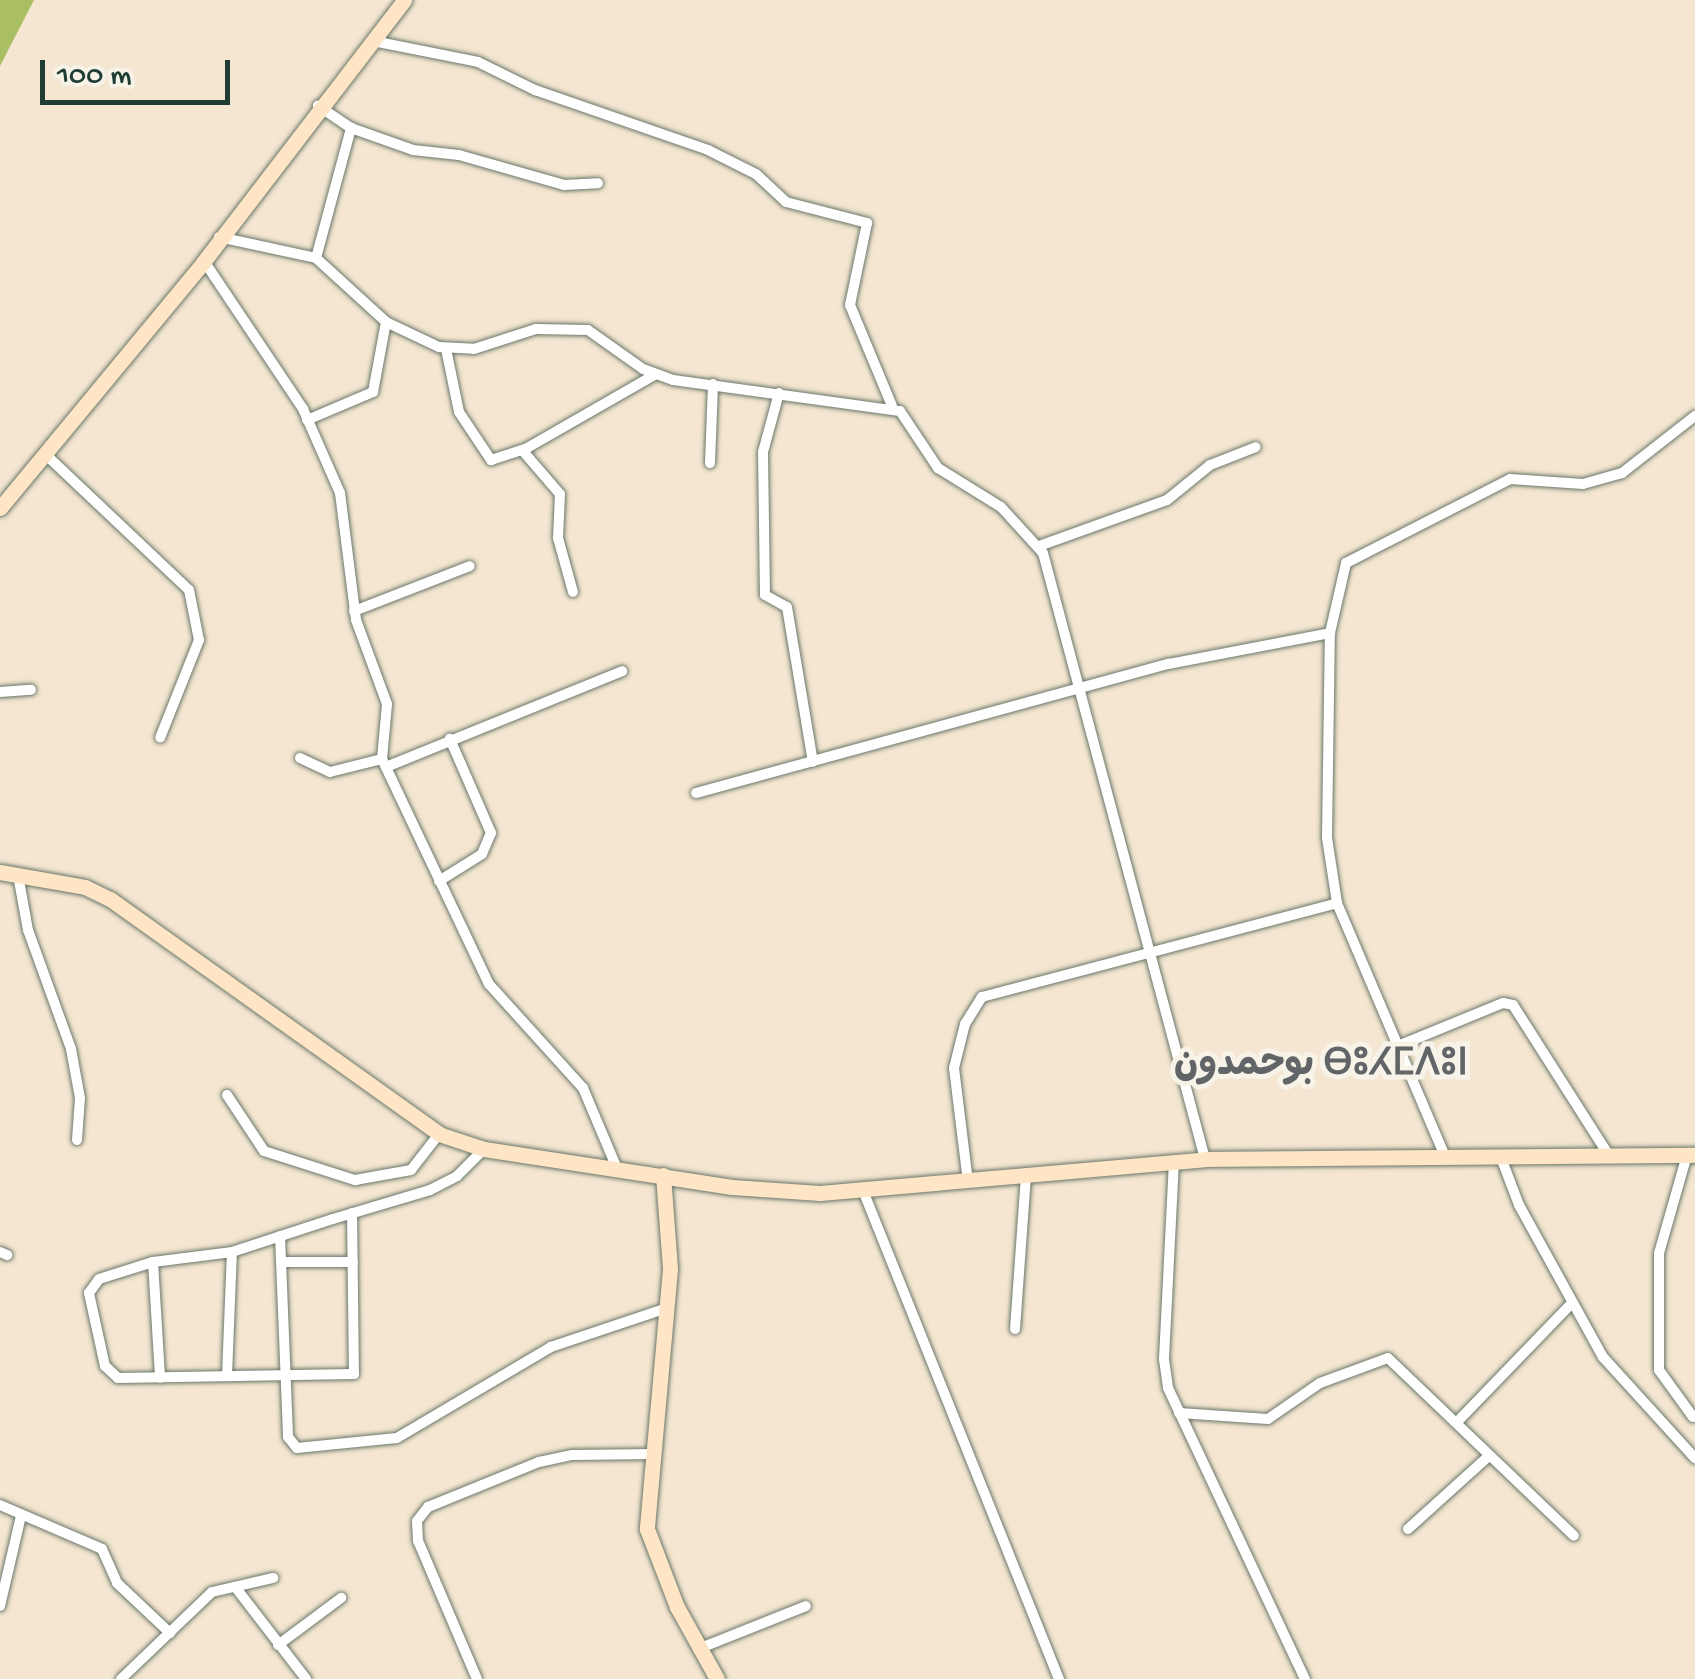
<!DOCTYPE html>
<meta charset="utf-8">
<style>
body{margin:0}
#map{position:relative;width:1695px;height:1679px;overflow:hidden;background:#f4e6d0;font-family:"Gochi Hand","Playpen Sans Arabic","Noto Sans Tifinagh",sans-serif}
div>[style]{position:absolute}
.green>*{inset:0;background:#aabf63}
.roads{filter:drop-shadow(0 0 2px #6a786b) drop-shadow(0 0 2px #6a786b)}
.street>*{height:10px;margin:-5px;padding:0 5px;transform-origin:5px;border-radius:5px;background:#fff}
.secondary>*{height:15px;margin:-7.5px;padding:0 7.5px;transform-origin:7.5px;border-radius:7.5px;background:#fde5c5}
span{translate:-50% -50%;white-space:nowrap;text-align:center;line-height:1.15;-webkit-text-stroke:10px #f7f3e8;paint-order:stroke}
.quarter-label{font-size:38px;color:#616568;font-weight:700}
.scale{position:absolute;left:40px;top:60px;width:190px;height:45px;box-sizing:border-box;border:5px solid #1f3d34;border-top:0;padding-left:12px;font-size:30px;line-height:35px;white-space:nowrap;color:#1f3d34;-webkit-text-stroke:8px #f7f3e8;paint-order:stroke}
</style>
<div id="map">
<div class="green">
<div style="clip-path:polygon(0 0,34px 0,0 66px)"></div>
</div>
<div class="roads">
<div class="street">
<div style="left:373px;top:41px;width:107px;rotate:11.3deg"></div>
<div style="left:478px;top:62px;width:64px;rotate:26.2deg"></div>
<div style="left:535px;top:90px;width:183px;rotate:19.1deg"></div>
<div style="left:708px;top:150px;width:54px;rotate:26.6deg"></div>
<div style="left:756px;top:174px;width:41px;rotate:43deg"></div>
<div style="left:786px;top:202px;width:84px;rotate:14.5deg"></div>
<div style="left:867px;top:223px;width:84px;rotate:101.7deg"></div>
<div style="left:850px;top:305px;width:109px;rotate:67.4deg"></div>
<div style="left:351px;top:128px;width:66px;rotate:19.5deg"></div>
<div style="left:413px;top:150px;width:46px;rotate:6.2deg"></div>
<div style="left:459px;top:155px;width:109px;rotate:15.9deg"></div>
<div style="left:564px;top:185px;width:34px;rotate:-3deg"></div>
<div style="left:219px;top:237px;width:99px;rotate:12.2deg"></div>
<div style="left:316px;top:258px;width:95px;rotate:42.4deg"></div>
<div style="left:386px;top:322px;width:59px;rotate:25.3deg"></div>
<div style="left:439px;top:347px;width:35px;rotate:3deg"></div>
<div style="left:474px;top:349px;width:65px;rotate:-17.9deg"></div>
<div style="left:536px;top:329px;width:52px;rotate:1.1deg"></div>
<div style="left:588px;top:330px;width:67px;rotate:35.3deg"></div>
<div style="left:643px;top:369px;width:32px;rotate:20deg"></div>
<div style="left:673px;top:380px;width:229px;rotate:7.8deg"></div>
<div style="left:900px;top:411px;width:69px;rotate:56.3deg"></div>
<div style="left:938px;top:468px;width:74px;rotate:31.8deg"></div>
<div style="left:1001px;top:507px;width:62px;rotate:47.6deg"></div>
<div style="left:1043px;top:553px;width:627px;rotate:75.03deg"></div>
<div style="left:316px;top:258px;width:135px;rotate:-74.9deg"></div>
<div style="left:351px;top:128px;width:40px;rotate:-146deg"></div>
<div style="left:204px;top:261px;width:178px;rotate:56.2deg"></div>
<div style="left:303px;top:409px;width:92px;rotate:66.2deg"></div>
<div style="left:340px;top:493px;width:128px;rotate:82.8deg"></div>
<div style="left:356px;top:620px;width:90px;rotate:69.7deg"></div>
<div style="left:387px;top:704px;width:55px;rotate:95.2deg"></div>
<div style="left:382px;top:759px;width:249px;rotate:64.6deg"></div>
<div style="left:489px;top:984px;width:140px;rotate:47.9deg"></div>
<div style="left:583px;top:1088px;width:85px;rotate:67.1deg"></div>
<div style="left:446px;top:349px;width:64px;rotate:78.3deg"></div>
<div style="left:459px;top:412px;width:58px;rotate:56.3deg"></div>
<div style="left:491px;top:460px;width:38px;rotate:-18deg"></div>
<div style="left:527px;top:448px;width:149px;rotate:-29.8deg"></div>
<div style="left:779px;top:393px;width:61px;rotate:105.2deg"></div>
<div style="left:763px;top:452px;width:143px;rotate:89.2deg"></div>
<div style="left:765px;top:595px;width:25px;rotate:29deg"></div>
<div style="left:787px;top:607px;width:157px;rotate:80.5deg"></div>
<div style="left:307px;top:420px;width:72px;rotate:-23deg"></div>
<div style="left:373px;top:392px;width:71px;rotate:-79.5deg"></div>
<div style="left:522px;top:450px;width:58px;rotate:49.2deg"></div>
<div style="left:560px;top:494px;width:44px;rotate:92.6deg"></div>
<div style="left:558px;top:538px;width:56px;rotate:74.5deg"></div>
<div style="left:44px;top:453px;width:199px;rotate:43.4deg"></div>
<div style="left:189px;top:590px;width:51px;rotate:78.7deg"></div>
<div style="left:199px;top:640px;width:105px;rotate:111.7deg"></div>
<div style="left:710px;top:463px;width:79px;rotate:-87.8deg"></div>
<div style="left:1039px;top:546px;width:136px;rotate:-19.8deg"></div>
<div style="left:1167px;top:500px;width:55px;rotate:-39.1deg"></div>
<div style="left:1210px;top:465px;width:49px;rotate:-21.4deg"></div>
<div style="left:354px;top:611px;width:124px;rotate:-21.2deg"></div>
<div style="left:0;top:692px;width:31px;rotate:-4deg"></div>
<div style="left:300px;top:758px;width:33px;rotate:25deg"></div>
<div style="left:330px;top:772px;width:54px;rotate:-14deg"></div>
<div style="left:386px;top:767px;width:255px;rotate:-22.1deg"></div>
<div style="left:696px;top:793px;width:490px;rotate:-15.3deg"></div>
<div style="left:1169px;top:664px;width:164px;rotate:-10.9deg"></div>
<div style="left:18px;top:875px;width:56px;rotate:79.7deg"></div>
<div style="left:28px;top:930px;width:127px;rotate:70.1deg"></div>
<div style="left:71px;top:1049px;width:50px;rotate:79.6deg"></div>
<div style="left:80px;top:1098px;width:42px;rotate:94.1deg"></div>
<div style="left:439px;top:881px;width:51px;rotate:-32.1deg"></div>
<div style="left:482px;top:854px;width:23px;rotate:-67deg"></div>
<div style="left:491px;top:833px;width:103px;rotate:-113.6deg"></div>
<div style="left:1398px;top:1046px;width:113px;rotate:-22.3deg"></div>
<div style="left:1503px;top:1003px;width:10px;rotate:11deg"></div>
<div style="left:1513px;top:1005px;width:177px;rotate:57.5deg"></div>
<div style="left:227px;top:1095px;width:67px;rotate:56.5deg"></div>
<div style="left:264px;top:1151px;width:96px;rotate:17.7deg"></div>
<div style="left:355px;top:1180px;width:57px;rotate:-10.1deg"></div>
<div style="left:411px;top:1170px;width:46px;rotate:-52.1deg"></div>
<div style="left:1444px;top:1154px;width:273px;rotate:-113.1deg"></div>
<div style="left:1337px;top:903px;width:66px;rotate:-98.7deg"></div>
<div style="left:1327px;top:838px;width:205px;rotate:-89.2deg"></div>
<div style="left:1330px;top:633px;width:72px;rotate:-77.1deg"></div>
<div style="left:1346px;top:563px;width:184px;rotate:-27.1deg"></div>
<div style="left:1510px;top:479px;width:73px;rotate:3.9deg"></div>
<div style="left:1583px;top:484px;width:41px;rotate:-15.8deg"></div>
<div style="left:1622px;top:473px;width:93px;rotate:-38deg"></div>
<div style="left:1500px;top:1155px;width:53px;rotate:69.2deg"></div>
<div style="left:1519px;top:1205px;width:174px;rotate:61.1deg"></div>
<div style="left:1603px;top:1357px;width:137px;rotate:47.7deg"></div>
<div style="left:1687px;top:1155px;width:102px;rotate:105.9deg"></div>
<div style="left:1659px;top:1253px;width:117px;rotate:90deg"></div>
<div style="left:1659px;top:1370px;width:58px;rotate:54.1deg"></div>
<div style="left:1174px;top:1161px;width:198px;rotate:92.9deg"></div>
<div style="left:1164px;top:1359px;width:29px;rotate:82deg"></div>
<div style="left:1168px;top:1388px;width:322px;rotate:64.8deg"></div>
<div style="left:968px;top:1182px;width:115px;rotate:-97deg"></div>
<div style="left:954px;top:1068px;width:45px;rotate:-76deg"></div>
<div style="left:965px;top:1024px;width:32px;rotate:-58deg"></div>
<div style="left:982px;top:997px;width:367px;rotate:-14.8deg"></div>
<div style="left:864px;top:1193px;width:524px;rotate:68.14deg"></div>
<div style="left:352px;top:1213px;width:161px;rotate:89.3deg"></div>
<div style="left:354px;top:1374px;width:236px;rotate:179deg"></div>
<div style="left:118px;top:1378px;width:18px;rotate:-137deg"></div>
<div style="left:105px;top:1366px;width:75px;rotate:-102.4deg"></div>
<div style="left:89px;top:1293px;width:17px;rotate:-54deg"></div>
<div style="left:99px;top:1279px;width:57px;rotate:-17.5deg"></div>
<div style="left:153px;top:1262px;width:80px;rotate:-7.2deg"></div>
<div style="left:232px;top:1252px;width:106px;rotate:-18.1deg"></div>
<div style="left:333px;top:1219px;width:101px;rotate:-16.6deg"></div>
<div style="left:430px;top:1190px;width:30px;rotate:-27deg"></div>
<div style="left:457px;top:1176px;width:38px;rotate:-45deg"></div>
<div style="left:280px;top:1236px;width:201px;rotate:87.7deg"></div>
<div style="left:288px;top:1437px;width:14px;rotate:51deg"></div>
<div style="left:297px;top:1448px;width:100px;rotate:-5.7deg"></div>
<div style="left:397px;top:1438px;width:179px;rotate:-30.6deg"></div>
<div style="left:551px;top:1347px;width:119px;rotate:-18.6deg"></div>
<div style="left:0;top:1252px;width:8px;rotate:23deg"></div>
<div style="left:153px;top:1262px;width:116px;rotate:86.5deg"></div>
<div style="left:281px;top:1262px;width:72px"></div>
<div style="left:1015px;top:1329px;width:153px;rotate:-85.9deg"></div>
<div style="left:227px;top:1375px;width:123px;rotate:-87.7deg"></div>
<div style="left:1179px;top:1413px;width:89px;rotate:3.9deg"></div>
<div style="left:1268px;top:1419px;width:63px;rotate:-34.7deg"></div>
<div style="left:1320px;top:1383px;width:72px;rotate:-20.2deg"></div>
<div style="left:1388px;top:1358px;width:257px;rotate:43.7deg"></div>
<div style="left:1459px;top:1420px;width:163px;rotate:-46deg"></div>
<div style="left:0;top:1505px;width:111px;rotate:23.3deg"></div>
<div style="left:102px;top:1549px;width:37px;rotate:66deg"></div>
<div style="left:117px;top:1583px;width:73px;rotate:43.3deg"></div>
<div style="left:1408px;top:1529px;width:110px;rotate:-42.1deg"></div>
<div style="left:236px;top:1588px;width:115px;rotate:52.4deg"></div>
<div style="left:0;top:1606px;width:92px;rotate:-76.9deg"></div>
<div style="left:278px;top:1645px;width:79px;rotate:-36.7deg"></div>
<div style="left:698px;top:1649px;width:116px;rotate:-21.7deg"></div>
<div style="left:121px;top:1679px;width:126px;rotate:-43.7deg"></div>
<div style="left:212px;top:1592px;width:63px;rotate:-12.9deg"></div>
<div style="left:477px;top:1679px;width:150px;rotate:-113.1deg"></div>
<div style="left:418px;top:1541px;width:20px;rotate:-93deg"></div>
<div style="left:417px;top:1521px;width:18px;rotate:-52deg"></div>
<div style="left:428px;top:1507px;width:120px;rotate:-22.1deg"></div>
<div style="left:539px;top:1462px;width:34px;rotate:-12deg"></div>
<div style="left:572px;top:1455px;width:83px;rotate:-0.7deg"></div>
</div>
<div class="secondary">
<div style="left:0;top:508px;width:320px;rotate:-50.4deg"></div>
<div style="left:204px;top:261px;width:329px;rotate:-52.5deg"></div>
<div style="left:0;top:872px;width:86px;rotate:10deg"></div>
<div style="left:85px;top:887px;width:28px;rotate:26deg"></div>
<div style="left:110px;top:899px;width:404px;rotate:35.5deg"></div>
<div style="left:439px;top:1134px;width:47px;rotate:18.4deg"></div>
<div style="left:484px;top:1149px;width:251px;rotate:8.7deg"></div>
<div style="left:732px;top:1187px;width:88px;rotate:3.9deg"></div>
<div style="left:820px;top:1193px;width:386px;rotate:-5deg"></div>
<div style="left:1205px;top:1159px;width:490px;rotate:-0.5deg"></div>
<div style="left:663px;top:1175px;width:94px;rotate:85.7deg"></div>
<div style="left:670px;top:1269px;width:261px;rotate:95.1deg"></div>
<div style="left:647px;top:1529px;width:84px;rotate:69deg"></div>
<div style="left:677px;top:1607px;width:82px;rotate:60.9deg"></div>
</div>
</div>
<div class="quarter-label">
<span style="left:1321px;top:1068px">بوحمدون ⴱⵓⵃⵎⴷⵓⵏ</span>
</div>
<div class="scale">100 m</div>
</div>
